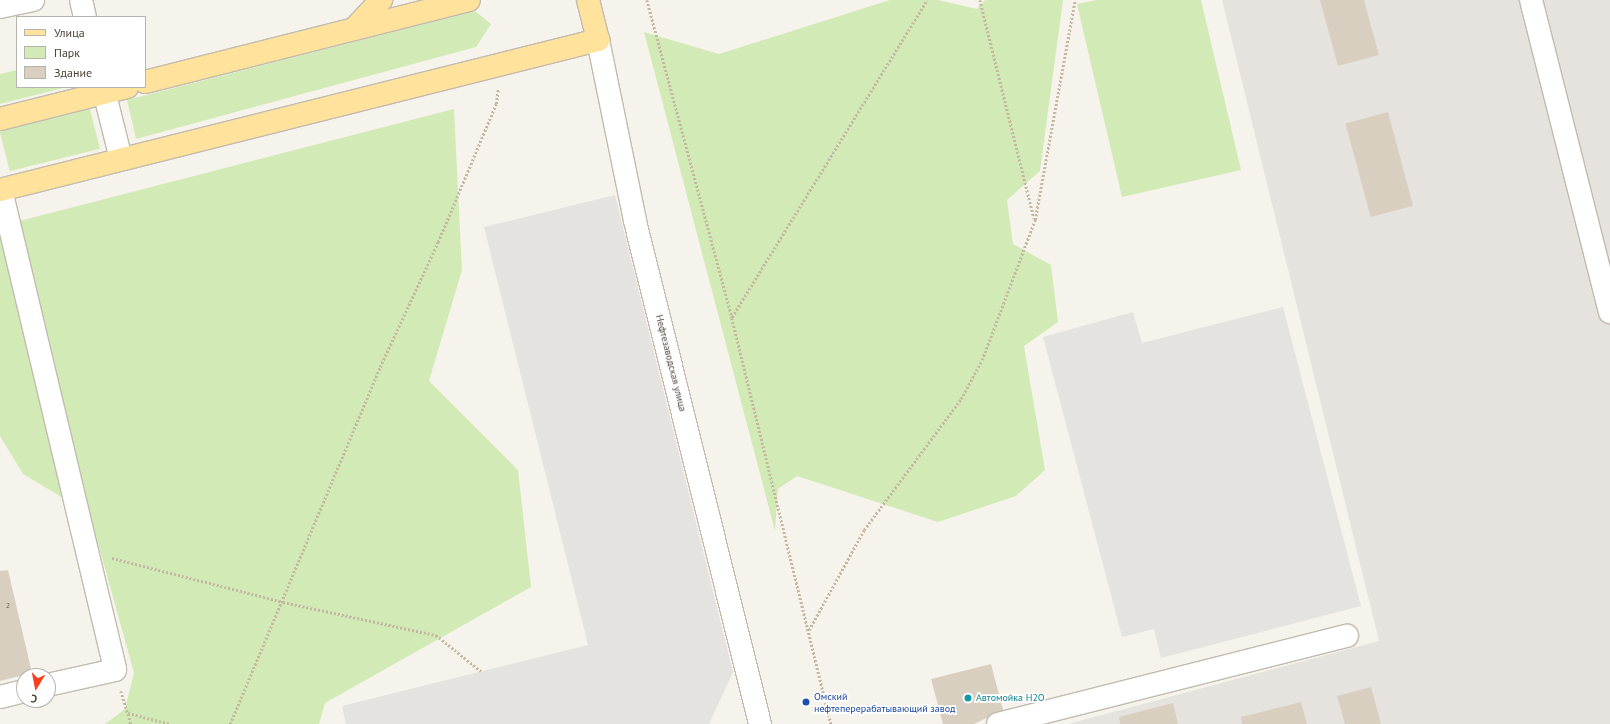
<!DOCTYPE html>
<meta charset="utf-8">
<style>
body{margin:0}
#map{position:relative;width:1610px;height:724px;overflow:hidden;background:#f6f3ec;font-family:"PT Sans",sans-serif}
div>[style]{position:absolute}
.industrial>*{inset:0;background:#e6e2dd}
.green>*{inset:0;background:#d2eab5;transform-origin:0 0}
.parking>*{inset:0;background:#e5e3e0}
.building>*{inset:0;background:#d8cfc1;transform-origin:0 0}
.path>*{height:2.5px;margin-top:-1.25px;transform-origin:0;background:repeating-linear-gradient(90deg,#c4b79f 0 2px,transparent 0 4px)}
.roads{filter:drop-shadow(1px 0 #c2bbae) drop-shadow(-1px 0 #c2bbae) drop-shadow(0 1px #c2bbae) drop-shadow(0 -1px #c2bbae)}
.minor>*{height:22px;margin:-11px;padding:0 11px;transform-origin:11px;border-radius:11px;background:#fff}
.major>*{height:22px;margin:-11px;padding:0 11px;transform-origin:11px;border-radius:11px;background:#ffe39c}
.dots>*{width:11px;height:11px;translate:-50% -50%;box-sizing:border-box;border:2px solid #fff;border-radius:50%}
span{translate:-50% -50%;white-space:nowrap;text-align:center;line-height:1.15;-webkit-text-stroke:3.5px #fff;paint-order:stroke}
.number-label{font-size:8px;color:#6e675b}
.number-label span{-webkit-text-stroke-width:0}
.street-label{font-size:10px;color:#4b4439}
.transit-label{font-size:10px;color:#164399}
.left{translate:0 -50%;text-align:left}
.culture-label{font-size:10px;color:#0d838f}
.legend{position:absolute;left:16px;top:16px;width:130px;height:72px;box-sizing:border-box;background:#fff;border:1px solid #b7b4b0;margin:0;padding:5px 7px;list-style:none;font-size:12px;color:#4b4439}
.legend li{display:flex;align-items:center;gap:8px;height:20px}
.legend b{width:20px;border:1px solid #b7b4b0}
.north{position:absolute;left:16px;top:668px;width:40px;height:40px;box-sizing:border-box;background:#fff;border:1px solid #b7b4b0;border-radius:50%;rotate:190deg;font-size:11px;font-weight:700;line-height:16px;text-align:center;color:#4b4439}
.north::after{content:'';display:block;margin:auto;width:14px;height:18px;background:#fc3f1d;clip-path:polygon(50% 0,100% 100%,50% 72%,0 100%)}
</style>
<div id="map">
<div class="industrial">
<i style="clip-path:polygon(1222px 0,1610px 0,1610px 724px,1068px 724px,1379px 641px)"></i>
</div>
<div class="green">
<i style="clip-path:polygon(890px 0,938px 0,977px 9px,985px 0,1063px 0,1040px 171px,1007px 200px,1013px 244px,1051px 265px,1058px 322px,1024px 346px,1045px 470px,1016px 496px,938px 522px,797px 476px,778px 489px,775px 531px,644px 32px,719px 54px)"></i>
<i style="clip-path:polygon(1097px 0,1201px 0,1241px 170px,1122px 197px,1077px 4px)"></i>
<i style="clip-path:polygon(475px 11px,491px 24px,476px 47px,136px 139px,127px 100px)"></i>
<i style="clip-path:polygon(17px 70px,17px 87px,67px 87px,0 104px,0 74px)"></i>
<i style="left:90px;top:109px;width:41px;height:93px;rotate:76deg"></i>
<i style="clip-path:polygon(454px 109px,462px 270px,429px 381px,518px 470px,531px 587px,325px 703px,319px 724px,105px 724px,125px 709px,134px 673px,90px 514px,23px 474px,0 436px,0 226px)"></i>
</div>
<div class="parking">
<i style="clip-path:polygon(615px 195px,733px 672px,709px 724px,346px 724px,342px 706px,588px 645px,484px 227px)"></i>
<i style="clip-path:polygon(1283px 307px,1361px 606px,1161px 658px,1154px 629px,1122px 637px,1043px 337px,1133px 312px,1142px 343px)"></i>
</div>
<div class="building">
<i style="clip-path:polygon(1320px 0,1364px 0,1379px 55px,1338px 66px)"></i>
<i style="left:1388px;top:112px;width:97px;height:44px;rotate:75deg"></i>
<i style="clip-path:polygon(8px 570px,32px 673px,0 681px,0 571px)"></i>
<i style="clip-path:polygon(991px 664px,1003px 710px,974px 724px,943px 724px,931px 679px)"></i>
<i style="clip-path:polygon(1371px 687px,1381px 724px,1345px 724px,1337px 696px)"></i>
<i style="clip-path:polygon(1301px 702px,1307px 724px,1242px 724px,1241px 717px)"></i>
<i style="clip-path:polygon(1173px 703px,1178px 724px,1120px 724px,1119px 717px)"></i>
</div>
<div class="path">
<i style="left:647px;top:0;width:329px;rotate:75deg"></i>
<i style="left:732px;top:318px;width:418px;rotate:76.3deg"></i>
<i style="left:980px;top:0;width:225px;rotate:76.1deg"></i>
<i style="left:732px;top:317px;width:372px;rotate:-58.4deg"></i>
<i style="left:112px;top:558px;width:177px;rotate:14.4deg"></i>
<i style="left:283px;top:602px;width:157px;rotate:12.2deg"></i>
<i style="left:436px;top:635px;width:59px;rotate:38.8deg"></i>
<i style="left:809px;top:630px;width:114px;rotate:-61.2deg"></i>
<i style="left:864px;top:530px;width:163px;rotate:-53.5deg"></i>
<i style="left:961px;top:399px;width:44px;rotate:-61.7deg"></i>
<i style="left:982px;top:360px;width:150px;rotate:-69.3deg"></i>
<i style="left:1035px;top:220px;width:224px;rotate:-79.7deg"></i>
<i style="left:121px;top:691px;width:34px;rotate:73deg"></i>
<i style="left:128px;top:713px;width:43px;rotate:14.7deg"></i>
<i style="left:230px;top:724px;width:387px;rotate:-67.2deg"></i>
<i style="left:380px;top:367px;width:138px;rotate:-65.1deg"></i>
<i style="left:438px;top:242px;width:150px;rotate:-67.2deg"></i>
<i style="left:496px;top:104px;width:15px;rotate:-82deg"></i>
</div>
<div class="roads">
<div class="minor">
<i style="left:81px;top:0;width:17px;rotate:77deg"></i>
<i style="left:1531px;top:0;width:322px;rotate:75.8deg"></i>
<i style="left:0;top:7px;width:34px;rotate:-12deg"></i>
<i style="left:598px;top:40px;width:185px;rotate:78.4deg"></i>
<i style="left:635px;top:221px;width:518px;rotate:76.04deg"></i>
<i style="left:103px;top:87px;width:74px;rotate:76deg"></i>
<i style="left:1px;top:190px;width:493px;rotate:76.6deg"></i>
<i style="left:115px;top:670px;width:69px;rotate:167.4deg"></i>
<i style="left:0;top:697px;width:25px;rotate:-14deg"></i>
<i style="left:998px;top:724px;width:360px;rotate:-14.2deg"></i>
</div>
<div class="major">
<i style="left:354px;top:29px;width:40px;rotate:-47deg"></i>
<i style="left:145px;top:82px;width:334px;rotate:-14.2deg"></i>
<i style="left:0;top:119px;width:131px;rotate:-14.1deg"></i>
<i style="left:0;top:190px;width:617px;rotate:-14.08deg"></i>
<i style="left:598px;top:40px;width:41px;rotate:-104deg"></i>
</div>
</div>
<div class="dots">
<i style="left:968px;top:698px;background:#0f9aa8"></i>
<i style="left:806px;top:702px;background:#1a4fb4"></i>
</div>
<div class="number-label">
<span style="left:8px;top:606px">2</span>
</div>
<div class="street-label">
<span style="left:671px;top:363px;rotate:76deg">Нефтезаводская улица</span>
</div>
<div class="transit-label">
<span class="left" style="left:814px;top:702px">Омский<br>нефтеперерабатывающий завод</span>
</div>
<div class="culture-label">
<span class="left" style="left:976px;top:698px">Автомойка H2O</span>
</div>
<ul class="legend">
<li><b style="height:5px;background:#ffe39c"></b>Улица</li>
<li><b style="height:11px;background:#d2eab5"></b>Парк</li>
<li><b style="height:11px;background:#d8cfc1"></b>Здание</li>
</ul>
<div class="north">С</div>
</div>
